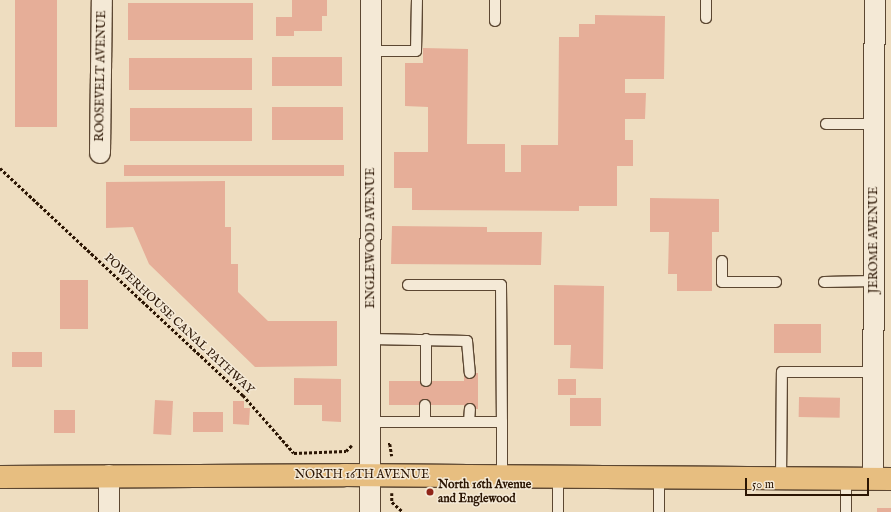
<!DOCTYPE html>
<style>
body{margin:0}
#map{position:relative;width:891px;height:512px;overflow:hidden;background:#eeddc0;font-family:"IM FELL English",serif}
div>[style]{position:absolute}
.building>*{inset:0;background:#e6ae98;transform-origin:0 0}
.path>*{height:2.5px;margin-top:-1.25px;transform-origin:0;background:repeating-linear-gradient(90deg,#2b1503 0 3px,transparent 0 5px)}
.roads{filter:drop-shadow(1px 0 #5c4732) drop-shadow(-1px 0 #5c4732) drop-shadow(0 1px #5c4732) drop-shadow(0 -1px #5c4732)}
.service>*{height:10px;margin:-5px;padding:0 5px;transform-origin:5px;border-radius:5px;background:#f4e9d6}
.minor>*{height:20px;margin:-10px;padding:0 10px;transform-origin:10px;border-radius:10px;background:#f4e9d6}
.primary>*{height:22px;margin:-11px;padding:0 11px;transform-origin:11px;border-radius:11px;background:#e7be80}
.dots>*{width:11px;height:11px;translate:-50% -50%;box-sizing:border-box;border:2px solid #f4e9d6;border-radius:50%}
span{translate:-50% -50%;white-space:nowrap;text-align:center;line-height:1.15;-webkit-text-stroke:3px #f4e9d6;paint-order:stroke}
.street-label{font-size:12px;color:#2b1503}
.poi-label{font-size:12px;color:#2b1503;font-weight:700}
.left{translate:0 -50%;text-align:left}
.scale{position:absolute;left:745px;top:478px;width:124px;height:18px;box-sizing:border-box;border:2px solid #2b1503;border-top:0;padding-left:5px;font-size:12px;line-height:14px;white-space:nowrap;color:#2b1503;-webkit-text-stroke:3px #f4e9d6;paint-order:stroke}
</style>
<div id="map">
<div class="building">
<i style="left:15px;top:0;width:42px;height:127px"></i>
<i style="clip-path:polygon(292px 0,327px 0,327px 16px,322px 16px,322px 31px,294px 31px,294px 36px,276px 36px,276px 17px,292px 17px)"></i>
<i style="left:128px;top:3px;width:125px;height:37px"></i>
<i style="clip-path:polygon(595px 15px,665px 16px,664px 79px,625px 79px,625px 93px,646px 93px,645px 119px,625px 119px,625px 140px,633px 140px,633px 166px,617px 166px,617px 206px,579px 206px,579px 211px,412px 210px,412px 188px,394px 188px,394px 152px,428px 152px,428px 107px,405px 106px,405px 63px,423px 63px,423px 48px,468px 49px,467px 144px,505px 144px,505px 172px,521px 172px,521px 145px,558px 145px,559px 37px,579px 37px,579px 24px,595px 24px)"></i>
<i style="left:342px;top:57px;width:29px;height:70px;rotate:90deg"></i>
<i style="left:129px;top:58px;width:123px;height:32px"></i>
<i style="left:343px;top:107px;width:33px;height:71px;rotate:90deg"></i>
<i style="left:252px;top:108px;width:33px;height:122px;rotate:90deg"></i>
<i style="left:124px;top:165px;width:220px;height:11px"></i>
<i style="clip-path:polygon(225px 181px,225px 227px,231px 227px,231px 264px,238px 264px,238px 292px,268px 321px,337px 321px,337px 366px,255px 367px,149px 264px,133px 227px,106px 228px,106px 182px)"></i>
<i style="clip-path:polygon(650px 198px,719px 199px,719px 232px,712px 232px,712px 291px,677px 291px,677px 274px,668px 274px,669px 232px,650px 232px)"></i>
<i style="clip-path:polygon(392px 226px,487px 227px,487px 232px,542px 232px,541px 265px,391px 264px)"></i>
<i style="left:60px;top:280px;width:28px;height:49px"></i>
<i style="clip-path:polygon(554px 285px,604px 286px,603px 369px,570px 368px,571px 345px,554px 345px)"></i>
<i style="left:774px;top:324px;width:47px;height:29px"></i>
<i style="left:12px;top:352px;width:30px;height:15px"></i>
<i style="clip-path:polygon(464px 373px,478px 373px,478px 409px,464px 409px,464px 405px,389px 405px,389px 381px,464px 381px)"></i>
<i style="clip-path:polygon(294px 378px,341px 379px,341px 422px,322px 421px,322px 405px,294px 405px)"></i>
<i style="left:558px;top:379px;width:18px;height:16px"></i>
<i style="left:799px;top:397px;width:41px;height:20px;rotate:1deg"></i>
<i style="left:570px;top:398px;width:31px;height:28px"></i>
<i style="left:155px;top:400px;width:18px;height:34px;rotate:3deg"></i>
<i style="clip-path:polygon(233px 401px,244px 401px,244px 408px,250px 408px,249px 425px,233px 424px)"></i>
<i style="left:54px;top:410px;width:21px;height:23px"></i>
<i style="left:193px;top:412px;width:30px;height:20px"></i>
<i style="left:877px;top:508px;width:14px;height:4px"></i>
</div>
<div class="path">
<i style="left:0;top:168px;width:333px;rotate:43.1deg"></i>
<i style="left:243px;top:395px;width:77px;rotate:48.7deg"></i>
<i style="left:294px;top:453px;width:52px;rotate:-2.2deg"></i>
<i style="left:346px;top:451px;width:8px;rotate:-45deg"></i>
<i style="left:388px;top:444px;width:2px"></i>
<i style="left:390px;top:444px;width:12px;rotate:81deg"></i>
<i style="left:392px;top:493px;width:9px;rotate:90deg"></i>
<i style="left:392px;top:502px;width:15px;rotate:42deg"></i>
</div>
<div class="roads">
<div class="service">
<i style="left:706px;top:18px;width:18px;rotate:-90deg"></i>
<i style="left:495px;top:21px;width:21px;rotate:-90deg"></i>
<i style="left:371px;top:51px;width:45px"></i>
<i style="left:416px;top:51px;width:51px;rotate:-88.9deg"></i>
<i style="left:826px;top:124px;width:48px"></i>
<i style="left:722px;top:261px;width:21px;rotate:90deg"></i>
<i style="left:722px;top:282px;width:54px"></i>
<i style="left:824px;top:282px;width:50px;rotate:-1.1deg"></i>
<i style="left:408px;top:285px;width:93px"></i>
<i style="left:501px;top:285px;width:137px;rotate:89.6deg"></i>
<i style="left:371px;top:339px;width:96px;rotate:1.2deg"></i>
<i style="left:467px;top:341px;width:32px;rotate:85deg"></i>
<i style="left:426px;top:339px;width:42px;rotate:90deg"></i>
<i style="left:425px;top:405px;width:17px;rotate:90deg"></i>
<i style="left:371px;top:422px;width:131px"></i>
<i style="left:502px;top:422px;width:55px;rotate:90deg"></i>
<i style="left:469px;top:422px;width:13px;rotate:-86deg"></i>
<i style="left:558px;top:478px;width:34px;rotate:90deg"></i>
<i style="left:659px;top:479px;width:33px;rotate:90deg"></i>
<i style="left:781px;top:479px;width:107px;rotate:-89.5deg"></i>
<i style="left:782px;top:372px;width:92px"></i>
<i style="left:846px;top:512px;width:33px;rotate:-90deg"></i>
</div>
<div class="minor">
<i style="left:100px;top:153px;width:153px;rotate:-89.3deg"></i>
<i style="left:109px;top:475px;width:37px;rotate:90deg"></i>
<i style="left:873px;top:479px;width:479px;rotate:-89.8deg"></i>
<i style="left:370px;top:512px;width:512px;rotate:-89.89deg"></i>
</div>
<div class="primary">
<i style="left:0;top:477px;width:344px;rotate:-0.3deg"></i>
<i style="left:344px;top:475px;width:547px;rotate:0.42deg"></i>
</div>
</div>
<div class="dots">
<i style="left:430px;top:492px;background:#8f2418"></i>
</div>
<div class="street-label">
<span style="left:101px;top:76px;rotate:-89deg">ROOSEVELT AVENUE</span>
<span style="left:371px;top:238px;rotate:-90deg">ENGLEWOOD AVENUE</span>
<span style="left:874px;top:240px;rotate:-90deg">JEROME AVENUE</span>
<span style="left:179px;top:324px;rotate:43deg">POWERHOUSE CANAL PATHWAY</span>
<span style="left:362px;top:475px">NORTH 16TH AVENUE</span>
</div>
<div class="poi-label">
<span class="left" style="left:438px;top:492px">North 16th Avenue<br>and Englewood</span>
</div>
<div class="scale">50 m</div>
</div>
